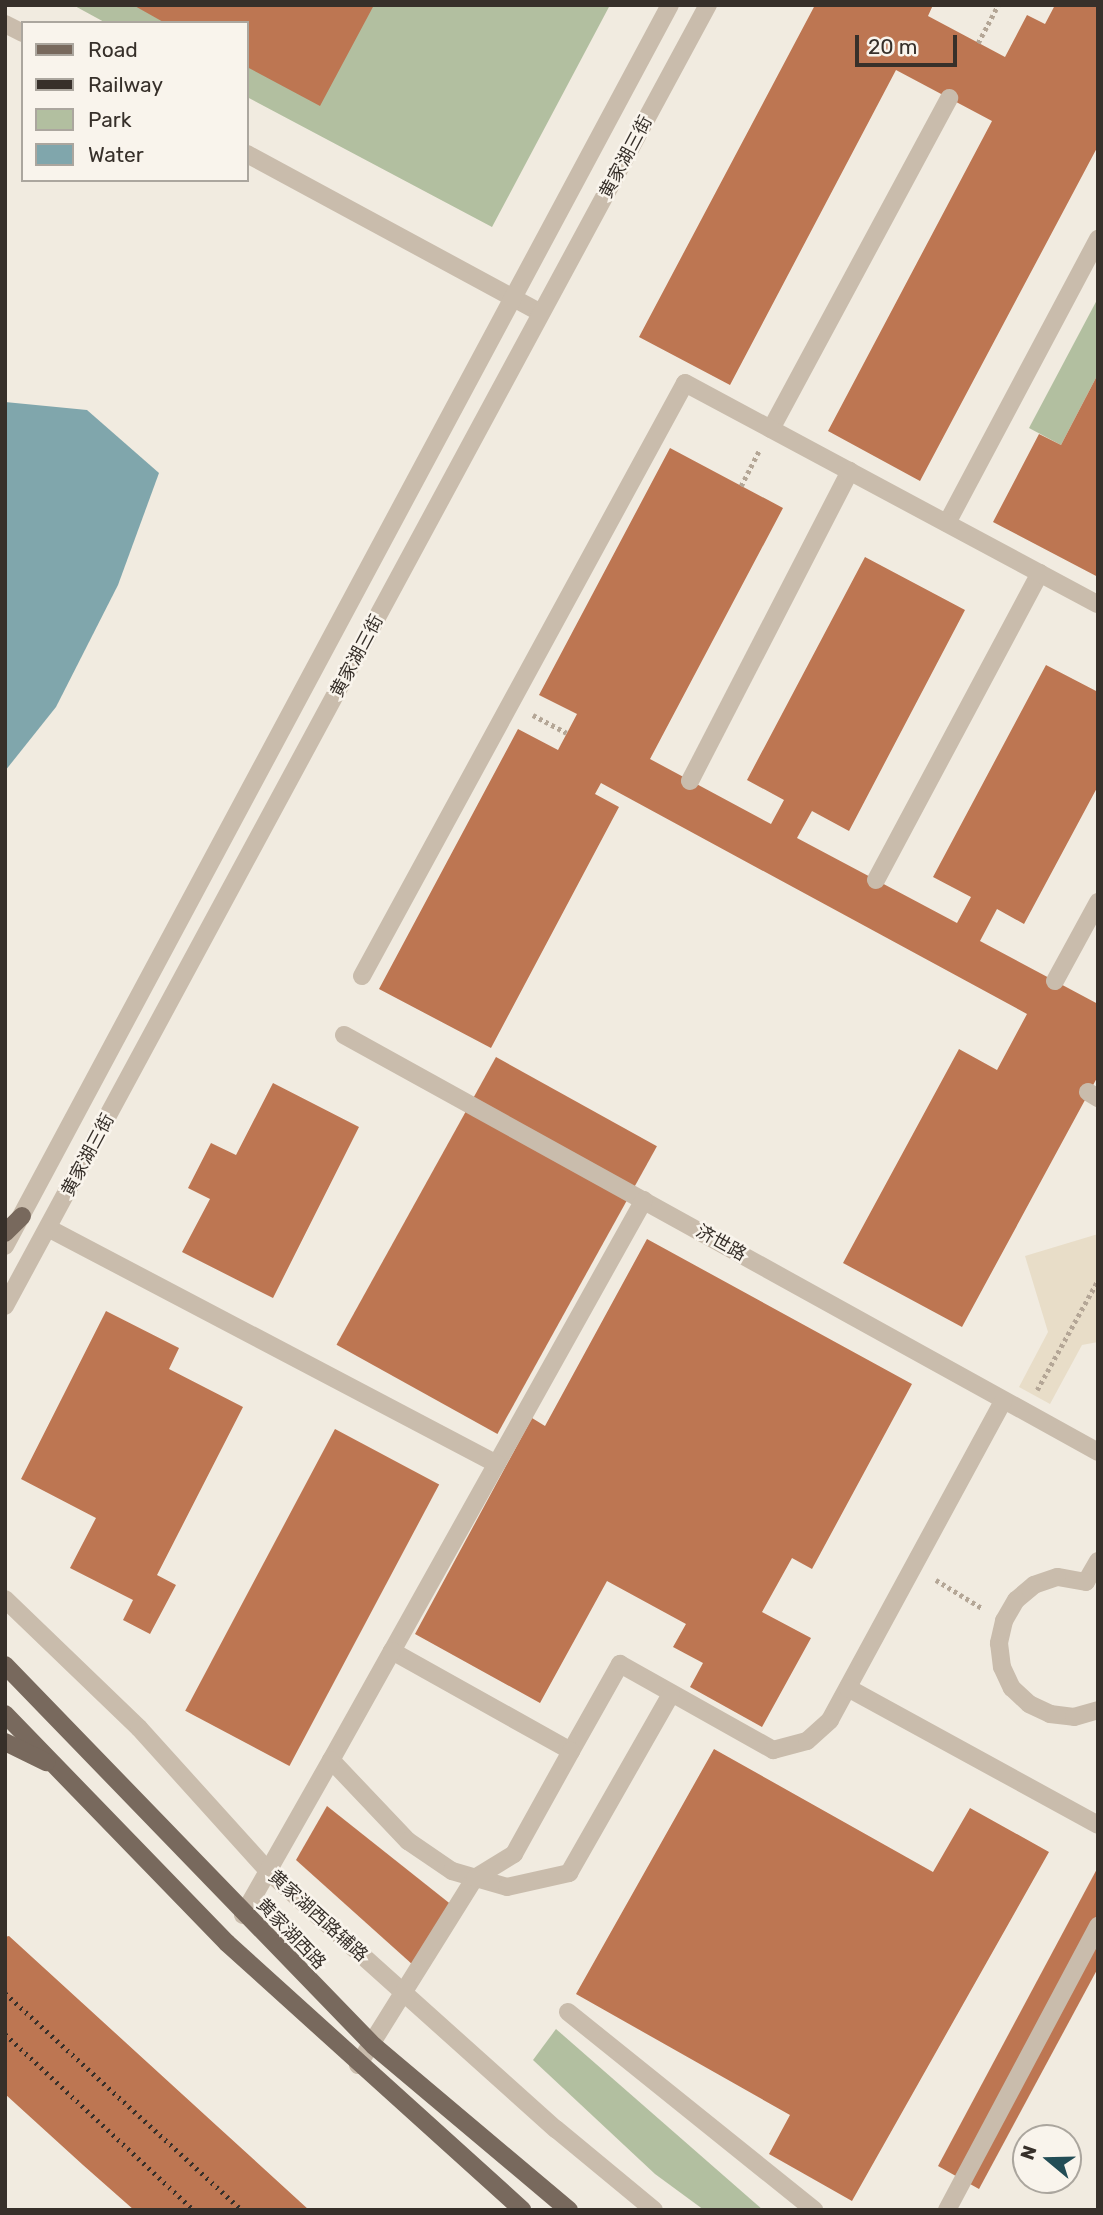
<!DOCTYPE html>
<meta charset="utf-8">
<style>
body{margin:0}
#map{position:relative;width:1103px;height:2215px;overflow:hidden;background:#f1ebe0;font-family:Rubik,"Noto Sans SC",sans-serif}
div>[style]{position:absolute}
.green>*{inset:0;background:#b2bfa0}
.plaza>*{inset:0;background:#e8ddc8}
.water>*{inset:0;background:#80a6ac}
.building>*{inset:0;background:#bd7652;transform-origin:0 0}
.path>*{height:4.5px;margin-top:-2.25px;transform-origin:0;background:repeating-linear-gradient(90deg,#b4a696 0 3.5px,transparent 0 7px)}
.minor>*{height:18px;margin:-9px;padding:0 9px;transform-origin:9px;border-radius:9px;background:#c9bcac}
.major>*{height:18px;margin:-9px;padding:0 9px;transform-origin:9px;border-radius:9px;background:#78695d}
.rail>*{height:5px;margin-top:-2.5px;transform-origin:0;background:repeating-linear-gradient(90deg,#37302a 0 2px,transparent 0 7px)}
span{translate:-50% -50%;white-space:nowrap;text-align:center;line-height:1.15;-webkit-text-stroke:5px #f9f4ec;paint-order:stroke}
.street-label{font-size:18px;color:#37302a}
.frame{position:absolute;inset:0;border:7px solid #37302a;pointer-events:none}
.legend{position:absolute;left:21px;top:21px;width:228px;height:161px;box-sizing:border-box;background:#f9f4ec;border:2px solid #aba69e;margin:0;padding:9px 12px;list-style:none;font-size:21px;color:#37302a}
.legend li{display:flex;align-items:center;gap:14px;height:35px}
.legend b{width:35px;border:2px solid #aba69e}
.north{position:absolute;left:1012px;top:2124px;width:70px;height:70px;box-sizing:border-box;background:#f9f4ec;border:2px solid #aba69e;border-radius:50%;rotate:289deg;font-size:19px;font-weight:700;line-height:28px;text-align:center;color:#37302a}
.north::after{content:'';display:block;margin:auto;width:24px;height:32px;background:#234d56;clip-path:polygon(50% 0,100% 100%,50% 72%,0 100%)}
.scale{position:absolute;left:855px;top:35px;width:102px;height:32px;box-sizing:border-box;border:4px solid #37302a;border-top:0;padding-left:9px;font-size:21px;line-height:24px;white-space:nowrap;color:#37302a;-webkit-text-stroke:5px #f9f4ec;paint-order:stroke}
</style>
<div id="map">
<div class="green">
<i style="clip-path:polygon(73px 5px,610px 5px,492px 227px,247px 97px,247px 23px,106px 23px)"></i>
<i style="clip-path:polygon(1098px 298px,1098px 374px,1061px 445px,1029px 428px)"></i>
<i style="clip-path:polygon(556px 2029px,763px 2210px,704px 2210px,655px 2174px,533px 2060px)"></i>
</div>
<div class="plaza">
<i style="clip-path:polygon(1098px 1234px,1098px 1342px,1082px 1345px,1050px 1404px,1019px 1387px,1048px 1332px,1025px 1256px)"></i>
</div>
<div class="water">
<i style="clip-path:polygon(5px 402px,87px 410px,159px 473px,118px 585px,56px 707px,5px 771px)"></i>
</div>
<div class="building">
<i style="clip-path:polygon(133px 5px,374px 5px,320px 106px,247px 67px,247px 23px,165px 23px)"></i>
<i style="clip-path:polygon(815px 5px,933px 5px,928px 16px,1005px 57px,1027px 15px,1045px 24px,1055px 5px,1098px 5px,1098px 146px,920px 481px,828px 431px,992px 121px,896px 70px,730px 385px,639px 337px)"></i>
<i style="clip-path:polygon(1098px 374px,1098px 577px,993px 522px,1039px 434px,1061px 445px)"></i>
<i style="clip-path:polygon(670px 448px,783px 508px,650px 759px,771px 824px,784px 800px,747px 780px,865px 557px,965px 610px,849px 831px,812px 811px,797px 838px,957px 923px,971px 897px,933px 877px,1046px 665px,1098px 692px,1098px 786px,1024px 924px,997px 909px,980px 941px,1098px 1004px,1098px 1076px,962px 1327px,843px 1263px,959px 1049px,997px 1070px,1027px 1014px,601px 783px,595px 794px,619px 807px,491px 1048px,379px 989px,518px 729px,558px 750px,567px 733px,577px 714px,539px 695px)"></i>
<i style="left:496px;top:1057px;width:184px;height:329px;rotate:29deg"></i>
<i style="clip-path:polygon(273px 1083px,359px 1127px,273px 1298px,182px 1252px,210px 1199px,188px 1188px,211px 1143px,236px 1155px)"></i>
<i style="clip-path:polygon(647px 1239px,912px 1384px,812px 1569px,792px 1558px,762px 1612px,811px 1638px,762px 1727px,690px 1687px,703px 1663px,673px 1647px,686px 1624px,607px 1581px,540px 1703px,415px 1634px,532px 1418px,545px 1426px)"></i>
<i style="clip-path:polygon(106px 1311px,179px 1348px,169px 1369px,243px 1407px,157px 1575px,176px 1585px,150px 1634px,123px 1620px,133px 1600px,70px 1568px,96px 1518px,21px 1479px)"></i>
<i style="left:335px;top:1429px;width:118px;height:319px;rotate:28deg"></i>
<i style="clip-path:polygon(714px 1749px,933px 1872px,970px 1808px,1049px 1852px,852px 2201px,769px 2154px,790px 2115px,576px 1994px)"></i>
<i style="clip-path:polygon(327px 1806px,453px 1906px,413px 1965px,296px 1860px)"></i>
<i style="clip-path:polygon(1098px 1867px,1098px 1968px,979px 2189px,938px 2166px)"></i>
<i style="clip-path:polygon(9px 1936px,217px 2126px,309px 2210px,134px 2210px,83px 2165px,5px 2094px,5px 1937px)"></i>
</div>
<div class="path">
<i style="left:978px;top:43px;width:43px;rotate:-62.2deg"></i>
<i style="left:741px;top:486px;width:39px;rotate:-63deg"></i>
<i style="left:533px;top:715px;width:38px;rotate:28deg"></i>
<i style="left:1037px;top:1390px;width:126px;rotate:-61deg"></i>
<i style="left:936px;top:1580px;width:54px;rotate:31.3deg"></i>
</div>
<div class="minor">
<i style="left:5px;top:24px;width:20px;rotate:27deg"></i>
<i style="left:247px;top:154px;width:334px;rotate:28.4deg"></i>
<i style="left:771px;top:429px;width:376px;rotate:-61.7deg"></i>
<i style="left:947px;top:523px;width:322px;rotate:-62deg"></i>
<i style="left:690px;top:781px;width:349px;rotate:-62.7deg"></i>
<i style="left:876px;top:880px;width:348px;rotate:-61.9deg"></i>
<i style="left:362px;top:976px;width:675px;rotate:-61.42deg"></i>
<i style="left:685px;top:383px;width:468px;rotate:28.2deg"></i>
<i style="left:1055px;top:981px;width:90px;rotate:-61.4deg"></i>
<i style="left:344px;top:1035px;width:862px;rotate:28.94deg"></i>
<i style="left:1088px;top:1092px;width:12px;rotate:31deg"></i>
<i style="left:644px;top:1200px;width:517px;rotate:119.19deg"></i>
<i style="left:392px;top:1651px;width:205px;rotate:29.2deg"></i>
<i style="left:571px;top:1751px;width:100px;rotate:-60.6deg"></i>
<i style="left:620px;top:1664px;width:176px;rotate:29.3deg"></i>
<i style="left:773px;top:1750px;width:35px;rotate:-15deg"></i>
<i style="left:807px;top:1741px;width:31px;rotate:-42deg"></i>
<i style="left:830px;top:1720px;width:363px;rotate:-61.5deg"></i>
<i style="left:48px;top:1228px;width:507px;rotate:27.73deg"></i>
<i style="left:5px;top:1246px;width:1408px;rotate:-61.82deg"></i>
<i style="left:5px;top:1306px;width:1479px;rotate:-61.62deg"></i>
<i style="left:1098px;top:1561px;width:24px;rotate:120deg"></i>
<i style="left:1086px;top:1582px;width:29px;rotate:-170deg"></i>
<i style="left:1057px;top:1577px;width:24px;rotate:161deg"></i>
<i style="left:1034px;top:1585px;width:23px;rotate:140deg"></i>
<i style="left:1016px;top:1600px;width:24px;rotate:120deg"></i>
<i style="left:1004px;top:1621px;width:23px;rotate:103deg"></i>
<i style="left:999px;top:1643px;width:24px;rotate:83deg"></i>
<i style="left:1002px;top:1667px;width:23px;rotate:65deg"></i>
<i style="left:1012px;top:1688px;width:23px;rotate:43deg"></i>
<i style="left:1029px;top:1704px;width:23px;rotate:25deg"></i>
<i style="left:1050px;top:1714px;width:24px;rotate:7deg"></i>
<i style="left:1074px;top:1717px;width:25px;rotate:-16deg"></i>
<i style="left:5px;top:1599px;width:186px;rotate:43.9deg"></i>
<i style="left:139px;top:1728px;width:193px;rotate:47.9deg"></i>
<i style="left:268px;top:1871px;width:387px;rotate:41.9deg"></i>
<i style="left:556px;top:2129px;width:127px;rotate:39.6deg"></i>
<i style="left:392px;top:1651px;width:125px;rotate:119.2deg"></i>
<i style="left:331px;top:1760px;width:112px;rotate:46.5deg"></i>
<i style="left:408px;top:1841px;width:53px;rotate:34.3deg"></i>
<i style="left:452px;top:1871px;width:57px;rotate:16.2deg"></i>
<i style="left:507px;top:1887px;width:64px;rotate:-12.7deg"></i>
<i style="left:569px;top:1873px;width:206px;rotate:-60.3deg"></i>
<i style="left:848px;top:1688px;width:285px;rotate:28.7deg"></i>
<i style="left:243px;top:1915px;width:178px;rotate:-60.4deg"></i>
<i style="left:568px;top:2012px;width:316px;rotate:38.8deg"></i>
<i style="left:358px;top:2065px;width:221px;rotate:-58deg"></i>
<i style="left:475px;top:1878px;width:46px;rotate:-31.6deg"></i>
<i style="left:514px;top:1854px;width:118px;rotate:-61deg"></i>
<i style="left:947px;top:2210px;width:322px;rotate:-62deg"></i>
</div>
<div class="major">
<i style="left:5px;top:1233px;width:24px;rotate:-45deg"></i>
<i style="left:5px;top:1665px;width:530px;rotate:45.92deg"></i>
<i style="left:374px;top:2046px;width:255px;rotate:40.1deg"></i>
<i style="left:5px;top:1714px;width:319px;rotate:45.9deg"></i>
<i style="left:227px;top:1943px;width:398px;rotate:42.1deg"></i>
<i style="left:5px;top:1742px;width:46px;rotate:26deg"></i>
</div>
<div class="rail">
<i style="left:5px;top:1993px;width:321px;rotate:42.5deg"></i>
<i style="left:5px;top:2034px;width:258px;rotate:43deg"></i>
</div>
<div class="street-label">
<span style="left:626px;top:157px;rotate:-62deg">黄家湖三街</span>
<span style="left:357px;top:656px;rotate:-62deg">黄家湖三街</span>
<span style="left:88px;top:1155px;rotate:-62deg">黄家湖三街</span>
<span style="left:721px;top:1243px;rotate:29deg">济世路</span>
<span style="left:318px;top:1916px;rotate:42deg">黄家湖西路辅路</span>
<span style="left:291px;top:1934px;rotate:46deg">黄家湖西路</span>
</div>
<div class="frame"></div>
<ul class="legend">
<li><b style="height:9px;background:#78695d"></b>Road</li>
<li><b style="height:9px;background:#37302a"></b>Railway</li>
<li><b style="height:19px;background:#b2bfa0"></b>Park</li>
<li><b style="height:19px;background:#80a6ac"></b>Water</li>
</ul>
<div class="north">N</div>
<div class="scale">20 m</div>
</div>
